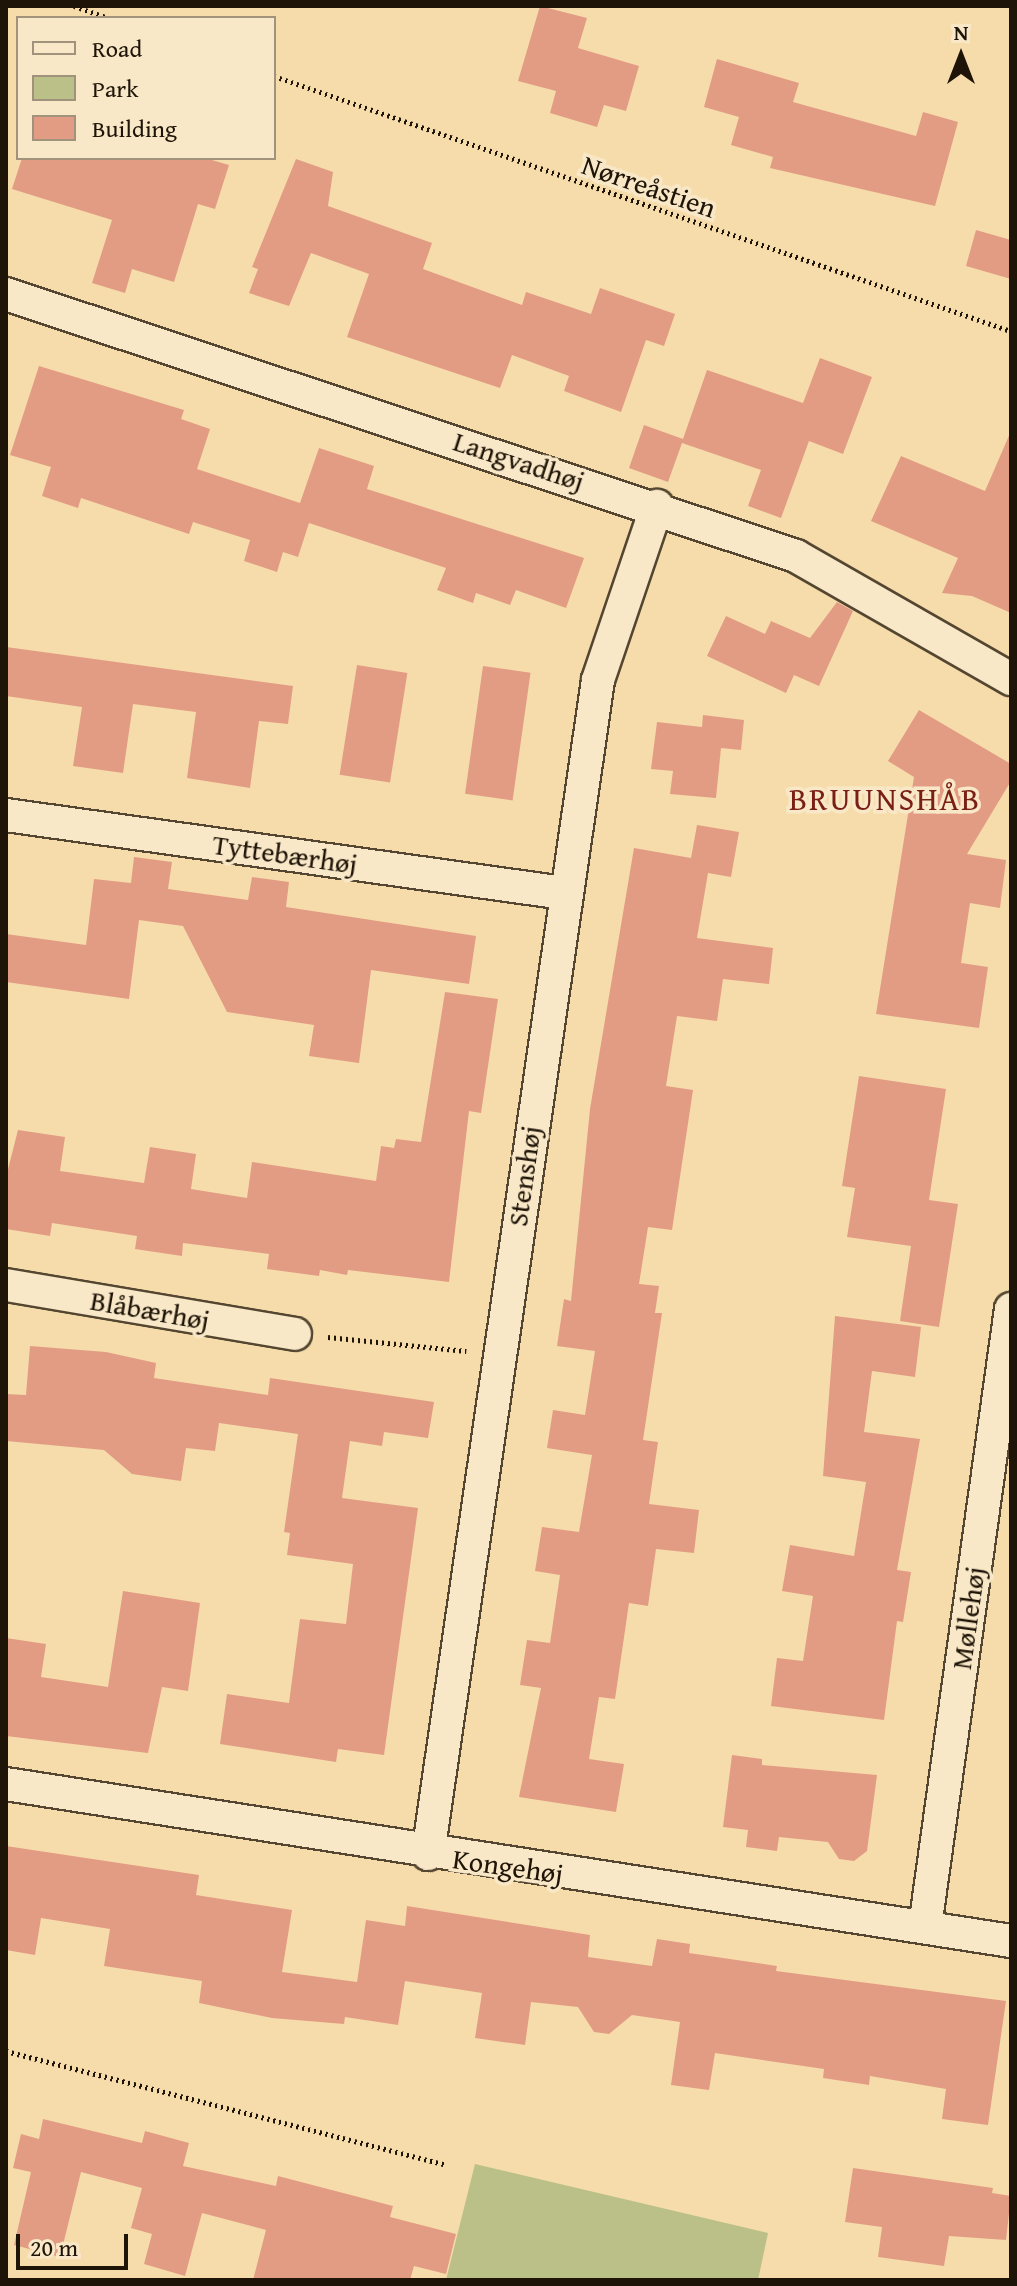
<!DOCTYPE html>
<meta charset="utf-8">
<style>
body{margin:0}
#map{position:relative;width:1017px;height:2286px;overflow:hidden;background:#f6dcab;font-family:"Gentium Book Plus",serif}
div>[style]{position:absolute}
.green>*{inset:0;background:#bbc089}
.building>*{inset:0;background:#e39c84;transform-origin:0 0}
.path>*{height:5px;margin-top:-2.5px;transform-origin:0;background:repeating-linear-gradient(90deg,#1e1407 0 2px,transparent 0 6px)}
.roads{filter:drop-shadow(2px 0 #544630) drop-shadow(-2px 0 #544630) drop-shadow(0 2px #544630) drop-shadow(0 -2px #544630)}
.minor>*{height:32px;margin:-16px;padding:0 16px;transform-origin:16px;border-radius:16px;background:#f9e8c8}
span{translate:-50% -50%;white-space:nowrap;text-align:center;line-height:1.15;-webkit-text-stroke:7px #f9e8c8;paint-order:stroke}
.street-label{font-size:28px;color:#1e1407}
.quarter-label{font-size:32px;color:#7a1f14;letter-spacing:2px}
.frame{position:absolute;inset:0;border:8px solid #1e1407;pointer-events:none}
.legend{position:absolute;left:16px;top:16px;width:260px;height:144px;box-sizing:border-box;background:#f9e8c8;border:2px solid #a1937b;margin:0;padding:10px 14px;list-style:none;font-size:24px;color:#1e1407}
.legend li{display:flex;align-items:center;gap:16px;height:40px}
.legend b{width:40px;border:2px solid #a1937b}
.north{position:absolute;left:921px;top:16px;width:80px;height:80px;-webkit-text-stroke:6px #f9e8c8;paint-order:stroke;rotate:0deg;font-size:22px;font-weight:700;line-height:32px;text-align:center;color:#1e1407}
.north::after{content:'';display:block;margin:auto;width:28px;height:36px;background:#1e1407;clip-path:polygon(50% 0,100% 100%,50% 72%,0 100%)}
.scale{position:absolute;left:16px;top:2234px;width:112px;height:36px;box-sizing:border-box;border:4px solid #1e1407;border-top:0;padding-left:10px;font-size:24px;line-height:28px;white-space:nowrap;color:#1e1407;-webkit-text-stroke:6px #f9e8c8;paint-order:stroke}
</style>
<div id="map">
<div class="green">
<i style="clip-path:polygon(475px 2164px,768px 2233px,758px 2280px,446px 2280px)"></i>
</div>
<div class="building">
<i style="clip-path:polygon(540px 6px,587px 18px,578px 48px,639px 66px,626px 111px,604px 105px,597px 127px,550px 113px,556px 91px,518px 81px)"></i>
<i style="clip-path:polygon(717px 59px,799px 83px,793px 102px,916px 136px,923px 112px,958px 122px,935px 206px,770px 168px,773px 157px,731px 145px,739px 117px,704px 107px)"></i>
<i style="clip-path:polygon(22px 158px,205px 158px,229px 165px,215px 209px,198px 204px,174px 282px,132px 269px,125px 293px,92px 283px,112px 220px,12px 189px)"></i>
<i style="clip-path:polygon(296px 159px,333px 172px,328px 206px,432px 243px,423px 269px,522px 305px,526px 292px,591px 314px,600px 288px,675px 314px,664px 346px,646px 340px,621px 412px,564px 391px,569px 376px,512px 355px,500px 388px,347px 337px,369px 274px,311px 253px,289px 306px,249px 293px,258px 269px,252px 267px)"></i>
<i style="clip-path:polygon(976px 230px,1011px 240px,1011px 279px,966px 266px)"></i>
<i style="clip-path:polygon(820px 358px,872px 377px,843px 454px,809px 441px,781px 518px,748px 506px,761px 470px,682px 443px,668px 482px,629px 468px,644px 425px,683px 439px,707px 370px,803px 403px)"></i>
<i style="clip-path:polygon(39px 366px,184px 410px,181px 419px,210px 429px,197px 469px,300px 503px,319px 448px,374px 466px,367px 489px,584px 558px,566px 608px,516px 590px,510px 605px,476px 593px,473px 603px,437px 590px,446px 568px,309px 523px,298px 557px,283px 552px,277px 572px,244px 561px,250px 540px,193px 522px,189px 534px,81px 498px,78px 508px,42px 496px,51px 467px,10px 455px)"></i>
<i style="clip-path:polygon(1011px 431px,1011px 613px,972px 596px,942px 593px,958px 558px,871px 521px,901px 456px,985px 491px)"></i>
<i style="clip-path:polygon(837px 602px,853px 611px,819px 686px,794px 675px,786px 693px,707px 656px,726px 616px,765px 634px,771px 621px,810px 638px)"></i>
<i style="clip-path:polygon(6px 647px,293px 686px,288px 724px,259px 721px,250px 788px,187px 778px,196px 712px,133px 704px,123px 773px,73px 766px,82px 707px,6px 696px)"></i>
<i style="left:357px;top:665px;width:51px;height:111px;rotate:9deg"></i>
<i style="left:483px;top:666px;width:48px;height:129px;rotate:8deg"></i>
<i style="clip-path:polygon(919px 710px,1011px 764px,1011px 781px,967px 854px,1006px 860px,1000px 908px,970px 903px,961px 963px,988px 967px,979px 1028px,876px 1014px,914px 777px,888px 761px)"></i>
<i style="clip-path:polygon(703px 715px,744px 720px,741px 750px,721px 748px,716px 798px,670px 794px,673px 771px,651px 769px,657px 722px,702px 727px)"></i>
<i style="clip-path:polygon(697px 825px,739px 832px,731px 877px,708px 873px,697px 938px,773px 948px,769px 984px,723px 979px,717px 1021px,677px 1016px,666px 1086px,693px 1090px,672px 1230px,648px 1227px,639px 1284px,659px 1286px,655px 1313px,662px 1313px,643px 1440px,658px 1442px,649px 1504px,699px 1510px,694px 1553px,656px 1549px,648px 1606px,629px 1603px,615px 1699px,599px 1697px,589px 1759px,624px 1764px,616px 1812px,519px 1797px,541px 1688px,520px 1685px,527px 1640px,550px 1643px,560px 1575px,535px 1571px,542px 1527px,579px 1532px,592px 1455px,547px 1448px,553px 1410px,585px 1415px,595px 1351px,557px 1346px,564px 1299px,571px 1301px,590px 1109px,634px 848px,691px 858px)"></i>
<i style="clip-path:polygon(134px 857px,172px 862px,168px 889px,248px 900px,252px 877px,289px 882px,286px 907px,476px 936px,469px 984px,371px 970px,359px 1063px,309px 1056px,314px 1025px,227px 1012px,183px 926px,139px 920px,129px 999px,6px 982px,6px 934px,86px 945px,94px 879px,131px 883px)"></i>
<i style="clip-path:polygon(445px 992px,498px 999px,481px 1113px,469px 1111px,449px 1282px,348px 1270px,347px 1275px,320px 1270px,319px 1276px,267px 1269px,269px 1254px,183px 1243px,182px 1256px,135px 1249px,137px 1236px,52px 1223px,50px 1236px,6px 1229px,6px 1177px,18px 1130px,65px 1137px,60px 1171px,144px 1183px,150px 1147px,196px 1154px,191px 1189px,247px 1198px,252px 1162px,376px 1181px,381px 1146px,394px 1148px,396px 1139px,421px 1142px)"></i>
<i style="clip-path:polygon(859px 1076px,946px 1089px,929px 1200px,958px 1204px,939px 1327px,900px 1321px,911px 1246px,847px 1237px,855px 1188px,842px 1186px)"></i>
<i style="clip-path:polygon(835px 1316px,921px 1327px,915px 1377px,872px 1371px,864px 1432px,920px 1439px,897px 1570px,911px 1572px,903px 1622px,897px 1621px,884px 1720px,771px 1706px,777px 1658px,803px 1661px,813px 1596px,782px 1591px,790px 1545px,854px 1556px,866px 1482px,823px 1476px)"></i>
<i style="clip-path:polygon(30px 1346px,106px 1352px,156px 1363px,154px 1378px,268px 1395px,270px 1378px,434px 1402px,428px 1438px,384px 1432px,382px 1446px,350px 1441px,342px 1498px,418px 1508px,384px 1755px,338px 1749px,336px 1762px,220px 1744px,227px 1694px,289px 1703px,300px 1619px,346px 1624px,353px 1564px,287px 1555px,290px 1533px,284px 1532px,298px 1434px,219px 1423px,215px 1451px,186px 1448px,181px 1481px,132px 1474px,104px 1450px,6px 1441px,6px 1394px,26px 1395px)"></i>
<i style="clip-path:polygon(123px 1591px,200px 1603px,188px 1691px,162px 1687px,148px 1753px,6px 1736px,6px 1638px,46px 1644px,41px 1677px,108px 1687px)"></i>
<i style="clip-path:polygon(732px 1755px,762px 1759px,762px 1765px,877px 1775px,867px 1851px,854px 1861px,839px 1859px,828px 1842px,779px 1837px,777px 1851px,746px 1847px,748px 1830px,723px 1827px)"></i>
<i style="clip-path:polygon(6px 1846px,199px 1875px,196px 1895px,292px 1910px,282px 1972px,357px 1982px,366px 1920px,405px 1926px,407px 1906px,590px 1935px,588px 1957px,652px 1966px,657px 1939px,690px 1944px,689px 1953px,777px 1966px,776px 1971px,1006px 2001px,988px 2125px,942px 2119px,946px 2089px,870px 2076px,869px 2085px,823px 2078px,824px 2069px,715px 2053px,709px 2090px,671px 2085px,680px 2022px,632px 2015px,609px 2034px,594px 2032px,578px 2007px,531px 2002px,525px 2045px,475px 2038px,482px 1993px,405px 1981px,398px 2025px,345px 2017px,344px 2024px,272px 2018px,199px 2003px,202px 1981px,104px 1966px,110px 1929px,41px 1918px,35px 1955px,6px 1950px)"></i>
<i style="clip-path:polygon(43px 2119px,142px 2143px,145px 2131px,189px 2143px,183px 2166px,276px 2186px,278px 2176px,393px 2206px,390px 2217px,456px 2234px,446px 2274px,414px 2266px,410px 2280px,253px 2280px,266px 2230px,202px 2213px,185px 2276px,144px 2264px,152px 2234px,131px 2228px,142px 2188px,81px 2172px,60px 2257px,14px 2245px,31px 2172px,13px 2168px,21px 2134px,39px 2139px)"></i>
<i style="clip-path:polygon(853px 2168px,993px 2188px,992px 2193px,1011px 2196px,1006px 2240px,949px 2236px,944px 2266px,878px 2257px,882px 2227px,845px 2222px)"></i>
</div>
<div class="path">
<i style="left:74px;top:6px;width:37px;rotate:19deg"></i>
<i style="left:274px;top:76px;width:780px;rotate:19.09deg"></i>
<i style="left:328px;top:1337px;width:139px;rotate:5.8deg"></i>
<i style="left:6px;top:2051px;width:455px;rotate:14.5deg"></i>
</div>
<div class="roads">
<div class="minor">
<i style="left:6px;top:294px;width:832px;rotate:18.35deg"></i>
<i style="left:796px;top:556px;width:248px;rotate:29.8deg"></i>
<i style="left:6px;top:815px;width:563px;rotate:7.96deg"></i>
<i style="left:6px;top:1285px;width:293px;rotate:9.6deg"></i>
<i style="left:6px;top:1784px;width:1017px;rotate:8.88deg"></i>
<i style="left:428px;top:1854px;width:1186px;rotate:-81.76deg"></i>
<i style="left:598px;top:680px;width:184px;rotate:-71.3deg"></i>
<i style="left:925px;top:1927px;width:624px;rotate:-82.08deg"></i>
</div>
</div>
<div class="street-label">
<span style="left:649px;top:186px;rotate:19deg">Nørreåstien</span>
<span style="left:519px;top:461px;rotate:18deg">Langvadhøj</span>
<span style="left:285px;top:854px;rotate:8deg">Tyttebærhøj</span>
<span style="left:524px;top:1176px;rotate:-82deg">Stenshøj</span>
<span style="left:150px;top:1310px;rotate:10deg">Blåbærhøj</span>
<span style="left:968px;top:1618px;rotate:-82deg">Møllehøj</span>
<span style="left:508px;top:1866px;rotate:8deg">Kongehøj</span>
</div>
<div class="quarter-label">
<span style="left:885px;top:799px">BRUUNSHÅB</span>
</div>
<div class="frame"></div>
<ul class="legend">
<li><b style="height:10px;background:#f9e8c8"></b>Road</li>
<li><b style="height:22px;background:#bbc089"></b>Park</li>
<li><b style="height:22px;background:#e39c84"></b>Building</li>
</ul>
<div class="north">N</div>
<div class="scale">20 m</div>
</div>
